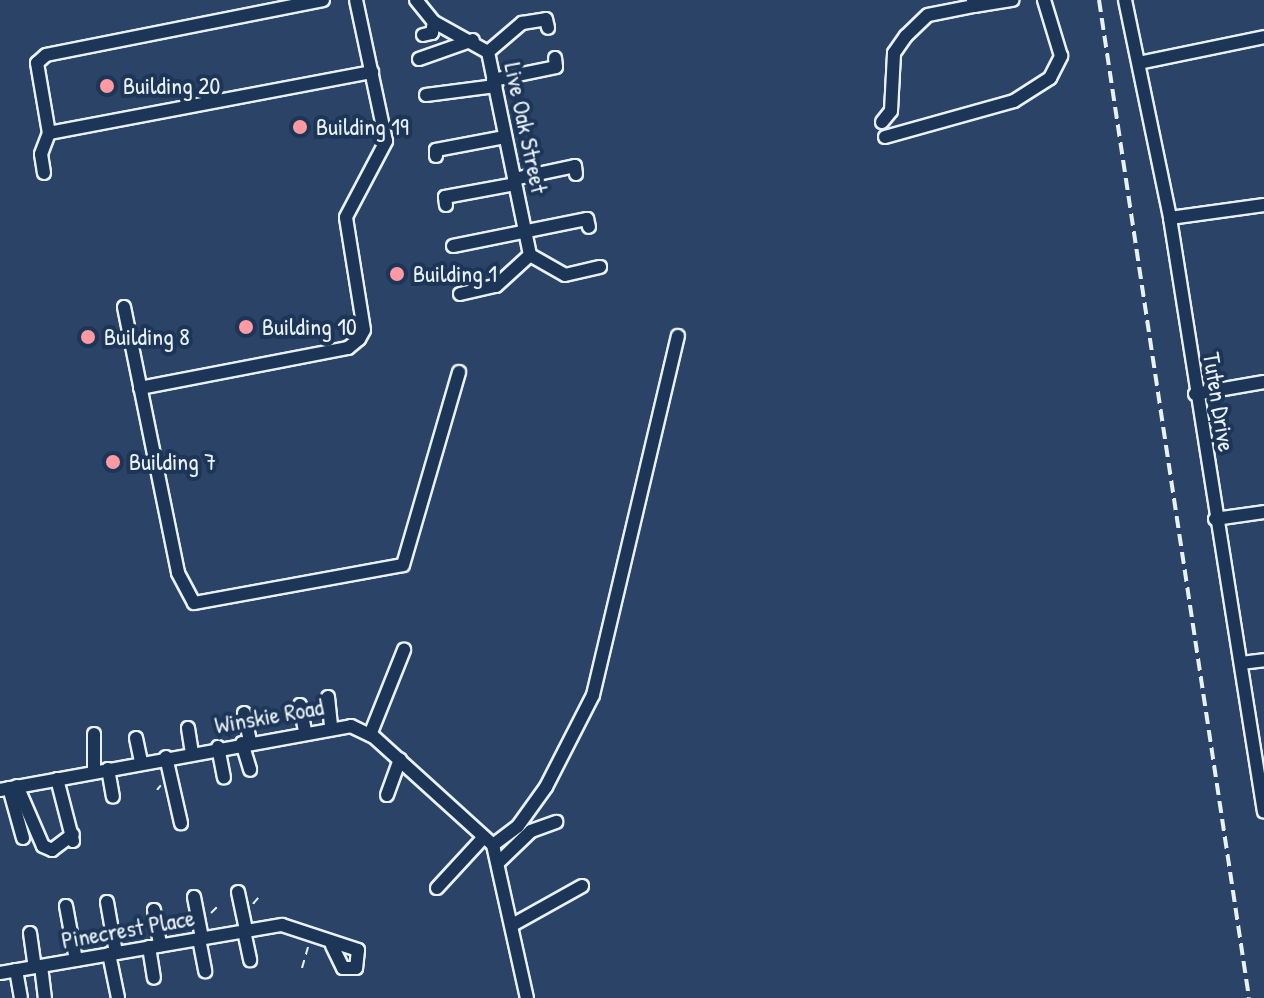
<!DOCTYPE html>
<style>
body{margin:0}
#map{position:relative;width:1264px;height:998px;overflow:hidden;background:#2b4366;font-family:"Patrick Hand",sans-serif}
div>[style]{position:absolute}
.path>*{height:2px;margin-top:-1px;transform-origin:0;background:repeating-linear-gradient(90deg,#e8f1f8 0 8px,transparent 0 14px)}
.roads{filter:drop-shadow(2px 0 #e8f1f8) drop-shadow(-2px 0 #e8f1f8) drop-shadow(0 2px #e8f1f8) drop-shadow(0 -2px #e8f1f8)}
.minor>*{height:12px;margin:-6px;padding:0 6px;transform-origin:6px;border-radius:6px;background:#1d3557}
.rail>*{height:4px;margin-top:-2px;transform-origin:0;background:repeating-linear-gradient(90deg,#e8f1f8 0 12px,transparent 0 18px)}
.dots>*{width:22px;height:22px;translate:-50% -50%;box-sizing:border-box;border:4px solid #1d3557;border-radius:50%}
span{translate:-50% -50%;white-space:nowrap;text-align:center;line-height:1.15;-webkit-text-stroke:8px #1d3557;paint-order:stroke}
.poi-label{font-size:24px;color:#e8f1f8}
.left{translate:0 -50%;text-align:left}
.street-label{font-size:24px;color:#e8f1f8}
</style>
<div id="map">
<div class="path">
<i style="left:157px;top:790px;width:6px;rotate:-51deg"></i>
<i style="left:253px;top:904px;width:8px;rotate:-50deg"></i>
<i style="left:211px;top:913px;width:11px;rotate:-45deg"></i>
<i style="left:302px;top:968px;width:22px;rotate:-74deg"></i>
</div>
<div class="roads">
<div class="minor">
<i style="left:323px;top:0;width:282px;rotate:168.8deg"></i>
<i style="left:46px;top:55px;width:12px;rotate:138deg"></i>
<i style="left:37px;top:63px;width:71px;rotate:80.3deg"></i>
<i style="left:49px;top:133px;width:329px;rotate:-10.7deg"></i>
<i style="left:416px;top:0;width:28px;rotate:51deg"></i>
<i style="left:434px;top:22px;width:62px;rotate:29.1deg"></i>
<i style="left:488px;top:52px;width:207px;rotate:78.3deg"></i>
<i style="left:973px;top:0;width:6px;rotate:81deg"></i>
<i style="left:974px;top:6px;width:39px;rotate:-9deg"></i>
<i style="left:1125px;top:0;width:223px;rotate:78.3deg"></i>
<i style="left:1170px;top:218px;width:601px;rotate:81.01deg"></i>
<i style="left:423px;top:35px;width:9px;rotate:-13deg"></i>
<i style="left:432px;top:33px;width:11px;rotate:-80deg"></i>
<i style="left:488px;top:52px;width:45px;rotate:-40.5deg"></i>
<i style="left:522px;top:23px;width:24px;rotate:-9deg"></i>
<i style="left:546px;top:19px;width:9px;rotate:77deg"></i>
<i style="left:419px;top:59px;width:57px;rotate:-19.4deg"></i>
<i style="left:1139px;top:63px;width:128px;rotate:-11.7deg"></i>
<i style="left:493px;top:80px;width:64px;rotate:-11.7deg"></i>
<i style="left:556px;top:67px;width:9px;rotate:-96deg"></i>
<i style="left:426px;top:95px;width:70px;rotate:-7.4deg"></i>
<i style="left:882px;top:122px;width:14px;rotate:-51deg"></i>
<i style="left:891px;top:111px;width:58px;rotate:-87deg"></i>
<i style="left:894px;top:53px;width:21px;rotate:-55deg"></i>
<i style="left:906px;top:36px;width:30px;rotate:-44deg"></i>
<i style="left:928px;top:15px;width:47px;rotate:-11.1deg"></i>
<i style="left:885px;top:137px;width:134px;rotate:-15.6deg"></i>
<i style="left:1014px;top:101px;width:43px;rotate:-32.6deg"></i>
<i style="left:1050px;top:78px;width:25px;rotate:-63deg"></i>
<i style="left:1061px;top:56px;width:59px;rotate:-106.9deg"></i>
<i style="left:436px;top:156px;width:6px;rotate:-90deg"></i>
<i style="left:436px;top:150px;width:70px;rotate:-10.7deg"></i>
<i style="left:44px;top:173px;width:19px;rotate:-99deg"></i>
<i style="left:41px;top:154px;width:22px;rotate:-69deg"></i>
<i style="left:514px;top:179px;width:62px;rotate:-12deg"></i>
<i style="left:575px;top:166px;width:8px;rotate:83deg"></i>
<i style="left:446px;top:205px;width:8px;rotate:-97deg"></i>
<i style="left:445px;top:197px;width:71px;rotate:-10.5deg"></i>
<i style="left:1170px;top:218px;width:95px;rotate:-7.9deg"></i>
<i style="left:453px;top:246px;width:137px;rotate:-11.4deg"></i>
<i style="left:587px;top:219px;width:8px;rotate:76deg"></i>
<i style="left:530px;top:255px;width:40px;rotate:29.7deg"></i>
<i style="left:565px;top:275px;width:36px;rotate:-13deg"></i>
<i style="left:460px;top:294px;width:37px;rotate:-13deg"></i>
<i style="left:496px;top:286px;width:46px;rotate:-42.4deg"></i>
<i style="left:124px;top:307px;width:271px;rotate:78.5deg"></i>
<i style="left:178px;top:573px;width:34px;rotate:62deg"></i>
<i style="left:194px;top:603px;width:212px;rotate:-10.3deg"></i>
<i style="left:403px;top:565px;width:201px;rotate:-73.8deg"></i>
<i style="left:140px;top:388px;width:212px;rotate:-10.9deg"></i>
<i style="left:348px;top:348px;width:14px;rotate:-39deg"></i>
<i style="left:359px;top:339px;width:10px;rotate:-61deg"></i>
<i style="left:364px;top:330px;width:114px;rotate:-99.1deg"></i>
<i style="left:346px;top:217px;width:86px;rotate:-62.2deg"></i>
<i style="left:386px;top:141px;width:144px;rotate:-102deg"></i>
<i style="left:1195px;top:394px;width:70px;rotate:-9.9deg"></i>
<i style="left:1215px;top:519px;width:49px;rotate:-8.1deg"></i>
<i style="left:1241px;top:663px;width:23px;rotate:-7deg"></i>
<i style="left:328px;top:697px;width:29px;rotate:84deg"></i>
<i style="left:300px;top:705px;width:26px;rotate:79deg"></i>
<i style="left:244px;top:713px;width:29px;rotate:78deg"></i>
<i style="left:188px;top:728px;width:25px;rotate:81deg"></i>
<i style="left:370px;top:735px;width:92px;rotate:-68.2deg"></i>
<i style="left:136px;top:738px;width:25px;rotate:78deg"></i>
<i style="left:242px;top:743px;width:28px;rotate:73deg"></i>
<i style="left:218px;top:747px;width:31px;rotate:79deg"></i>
<i style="left:166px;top:757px;width:68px;rotate:77.2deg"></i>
<i style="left:108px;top:769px;width:28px;rotate:80deg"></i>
<i style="left:94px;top:771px;width:37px;rotate:-90deg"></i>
<i style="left:57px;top:779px;width:64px;rotate:75.5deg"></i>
<i style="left:17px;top:786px;width:65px;rotate:66.6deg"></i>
<i style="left:43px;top:846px;width:10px;rotate:24deg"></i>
<i style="left:52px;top:850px;width:26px;rotate:-37deg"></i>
<i style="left:9px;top:788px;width:52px;rotate:74.4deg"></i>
<i style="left:0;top:790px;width:357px;rotate:-10.3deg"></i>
<i style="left:351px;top:726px;width:25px;rotate:26deg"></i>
<i style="left:374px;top:737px;width:161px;rotate:42.2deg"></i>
<i style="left:493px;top:845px;width:157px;rotate:77.5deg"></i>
<i style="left:387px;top:795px;width:38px;rotate:-70deg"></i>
<i style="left:493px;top:845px;width:31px;rotate:-37deg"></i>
<i style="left:518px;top:826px;width:48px;rotate:-54.3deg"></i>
<i style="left:546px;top:787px;width:103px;rotate:-62.9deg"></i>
<i style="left:593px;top:695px;width:369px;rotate:-76.7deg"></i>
<i style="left:500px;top:861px;width:43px;rotate:-44.1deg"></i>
<i style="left:531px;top:831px;width:27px;rotate:-20deg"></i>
<i style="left:437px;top:888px;width:69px;rotate:-47.3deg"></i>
<i style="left:238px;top:892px;width:40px;rotate:78deg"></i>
<i style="left:194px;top:897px;width:42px;rotate:79deg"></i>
<i style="left:107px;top:902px;width:52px;rotate:80deg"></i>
<i style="left:66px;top:906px;width:55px;rotate:79.5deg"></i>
<i style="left:154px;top:910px;width:36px;rotate:80deg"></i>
<i style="left:514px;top:924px;width:78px;rotate:-29.2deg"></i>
<i style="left:244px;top:931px;width:30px;rotate:78deg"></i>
<i style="left:30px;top:933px;width:34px;rotate:82deg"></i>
<i style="left:199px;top:939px;width:33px;rotate:79deg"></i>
<i style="left:149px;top:947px;width:31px;rotate:81deg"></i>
<i style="left:109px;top:954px;width:45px;rotate:78.4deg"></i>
<i style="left:41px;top:966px;width:32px;rotate:83deg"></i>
<i style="left:16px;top:970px;width:28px;rotate:80deg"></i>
<i style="left:0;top:973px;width:286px;rotate:-9.7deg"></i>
<i style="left:282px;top:925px;width:80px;rotate:18.2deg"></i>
<i style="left:358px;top:950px;width:18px;rotate:96deg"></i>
<i style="left:356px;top:968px;width:13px;rotate:180deg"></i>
<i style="left:343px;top:968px;width:25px;rotate:-116deg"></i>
</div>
</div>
<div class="rail">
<i style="left:1099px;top:0;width:1009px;rotate:81.45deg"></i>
</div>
<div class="dots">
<i style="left:107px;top:86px;background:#ff9aa2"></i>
<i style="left:300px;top:127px;background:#ff9aa2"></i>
<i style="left:397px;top:274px;background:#ff9aa2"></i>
<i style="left:246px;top:327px;background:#ff9aa2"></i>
<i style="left:88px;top:337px;background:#ff9aa2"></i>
<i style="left:113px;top:462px;background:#ff9aa2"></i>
</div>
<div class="poi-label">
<span class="left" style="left:123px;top:86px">Building 20</span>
<span class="left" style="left:316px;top:127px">Building 19</span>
<span class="left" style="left:413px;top:274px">Building 1</span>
<span class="left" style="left:262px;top:327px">Building 10</span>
<span class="left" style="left:104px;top:337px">Building 8</span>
<span class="left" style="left:129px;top:462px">Building 7</span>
</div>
<div class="street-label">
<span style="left:526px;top:128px;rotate:78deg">Live Oak Street</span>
<span style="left:1219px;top:402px;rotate:81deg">Tuten Drive</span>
<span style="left:269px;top:716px;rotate:-10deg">Winskie Road</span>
<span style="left:128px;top:929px;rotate:-10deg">Pinecrest Place</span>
</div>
</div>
